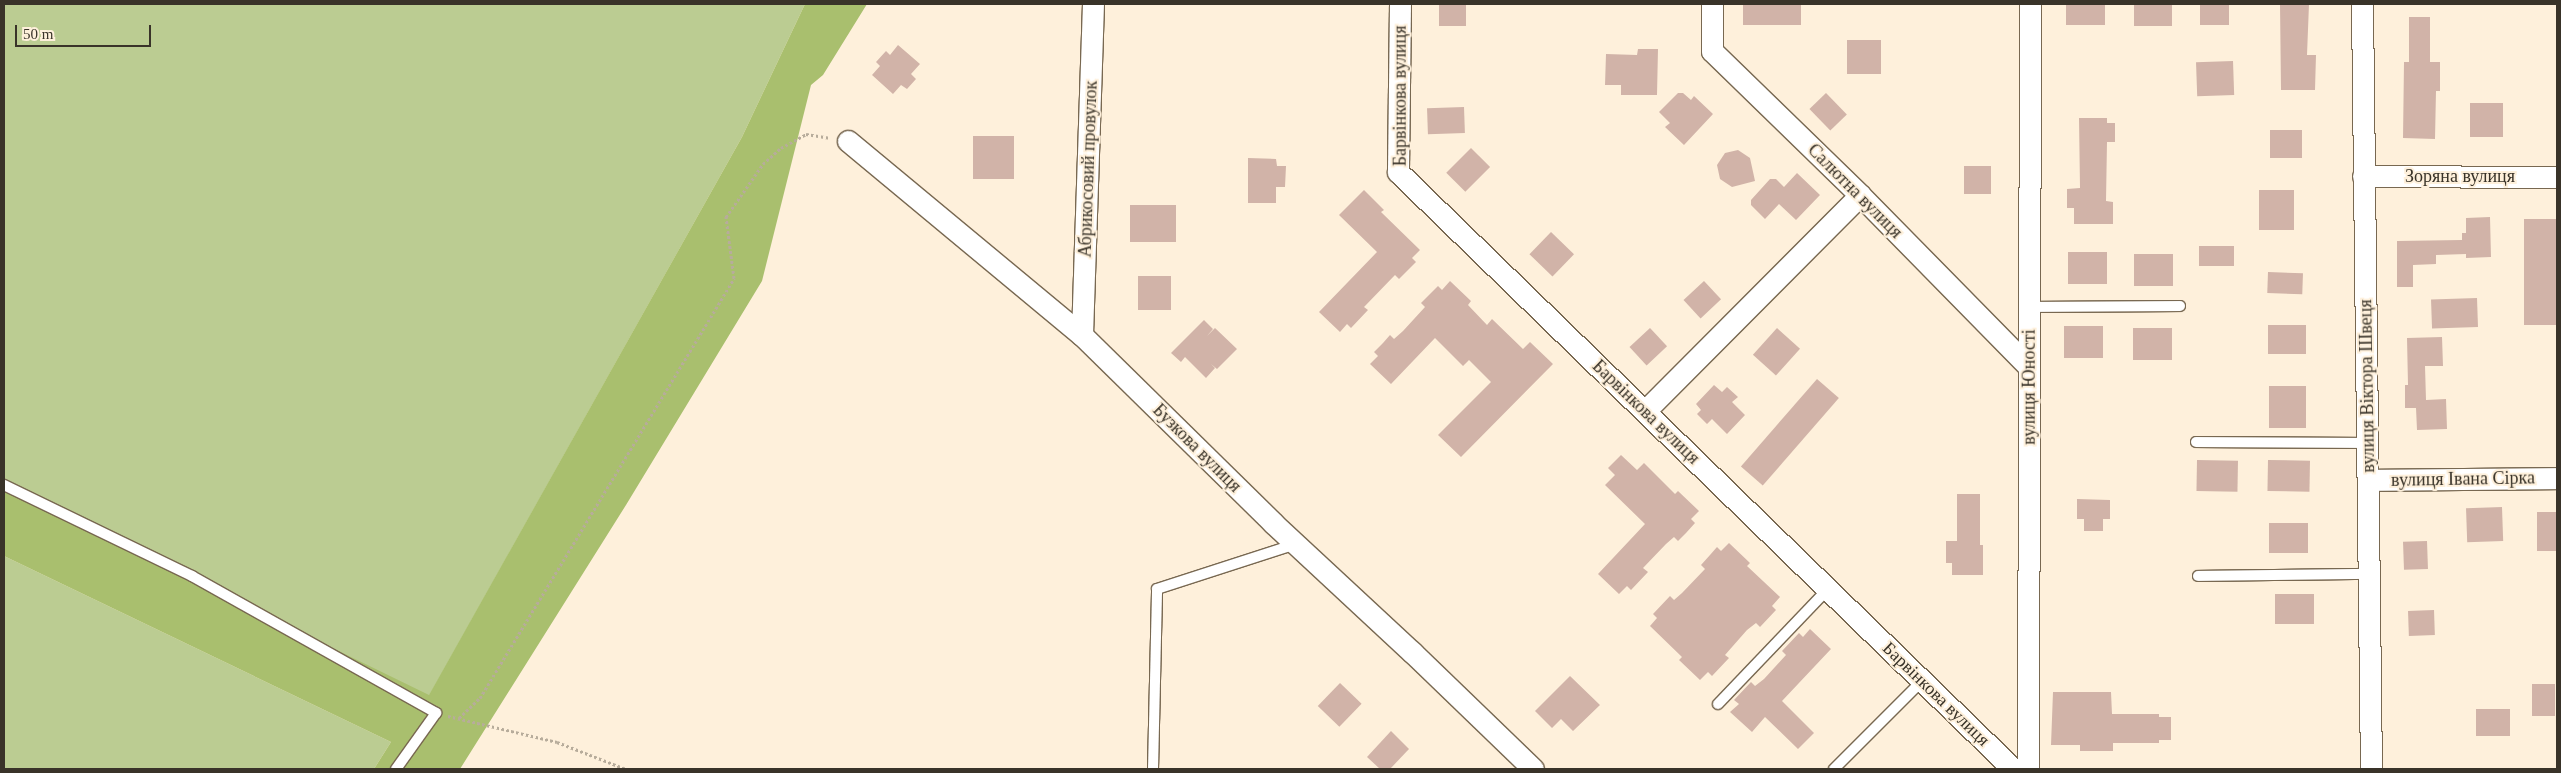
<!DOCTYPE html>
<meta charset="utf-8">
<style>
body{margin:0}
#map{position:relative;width:2561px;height:773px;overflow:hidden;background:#fef0db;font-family:Georgia,serif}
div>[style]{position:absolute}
.green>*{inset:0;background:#bbcc92}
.forest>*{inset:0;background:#a9bf6e}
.building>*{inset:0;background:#d1b3a8;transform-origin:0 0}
.path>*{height:3px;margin-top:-1.5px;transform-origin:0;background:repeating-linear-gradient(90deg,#b7ac9b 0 2.5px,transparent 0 5px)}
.roads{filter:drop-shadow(1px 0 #786851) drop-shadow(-1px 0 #786851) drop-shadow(0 1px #786851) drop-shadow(0 -1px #786851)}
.lane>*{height:10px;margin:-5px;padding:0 5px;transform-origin:5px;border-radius:5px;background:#fff}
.street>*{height:21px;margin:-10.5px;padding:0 10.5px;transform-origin:10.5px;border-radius:10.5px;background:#fff}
span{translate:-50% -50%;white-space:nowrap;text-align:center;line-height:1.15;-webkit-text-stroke:4px #fef0db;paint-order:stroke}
.street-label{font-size:18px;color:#393329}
.frame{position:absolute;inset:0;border:5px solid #393329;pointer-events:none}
.scale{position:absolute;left:15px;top:25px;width:136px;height:22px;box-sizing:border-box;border:2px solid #393329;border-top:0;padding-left:6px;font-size:15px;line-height:18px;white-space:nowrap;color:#393329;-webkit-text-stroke:4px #fef0db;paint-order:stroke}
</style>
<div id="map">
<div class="green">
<i style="clip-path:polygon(4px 4px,805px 4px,742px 137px,429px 696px,4px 488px)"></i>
<i style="clip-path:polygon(4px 556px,391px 742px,374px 769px,4px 769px)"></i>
</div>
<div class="forest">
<i style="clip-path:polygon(805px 4px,867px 4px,823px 75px,811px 85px,762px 281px,626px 505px,460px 769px,374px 769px,391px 742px,4px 556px,4px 488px,429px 695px,742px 137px)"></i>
</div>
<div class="building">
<i style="left:1439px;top:4px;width:27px;height:22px"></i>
<i style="left:1743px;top:4px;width:58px;height:21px"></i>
<i style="left:2066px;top:4px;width:39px;height:21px"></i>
<i style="left:2134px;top:4px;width:38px;height:22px"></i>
<i style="left:2200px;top:4px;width:29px;height:21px"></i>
<i style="clip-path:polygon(2280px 4px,2309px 4px,2307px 55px,2316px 55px,2315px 90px,2281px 90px)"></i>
<i style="clip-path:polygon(2409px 17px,2430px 17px,2430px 62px,2440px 62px,2440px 91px,2436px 91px,2435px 139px,2403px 138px,2404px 62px,2409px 62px)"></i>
<i style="left:1847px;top:40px;width:34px;height:34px"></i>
<i style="clip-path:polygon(898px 45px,920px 64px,911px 74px,916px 79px,907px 89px,901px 85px,893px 94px,872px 75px,880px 66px,876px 62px,886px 51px,890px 55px)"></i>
<i style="clip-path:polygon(1638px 49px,1658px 49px,1657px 95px,1621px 95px,1621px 85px,1605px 85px,1606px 54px,1637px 55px)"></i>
<i style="left:2233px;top:61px;width:34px;height:37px;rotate:88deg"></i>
<i style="clip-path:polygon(1678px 93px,1683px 93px,1691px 100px,1694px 96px,1713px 114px,1684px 145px,1665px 127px,1670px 123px,1659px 112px)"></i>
<i style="left:1826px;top:93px;width:30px;height:23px;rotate:46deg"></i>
<i style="left:2470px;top:103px;width:33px;height:34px"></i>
<i style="left:1464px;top:107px;width:26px;height:37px;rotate:88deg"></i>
<i style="clip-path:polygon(2079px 118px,2107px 118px,2107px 123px,2115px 123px,2115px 142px,2107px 142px,2106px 201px,2113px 202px,2113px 224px,2074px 224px,2074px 208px,2067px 208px,2067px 189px,2080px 188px)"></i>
<i style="left:2270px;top:130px;width:32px;height:28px"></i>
<i style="left:973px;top:136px;width:41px;height:43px"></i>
<i style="left:1471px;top:148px;width:27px;height:35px;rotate:45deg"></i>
<i style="clip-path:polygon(1738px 150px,1750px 158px,1755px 181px,1732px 187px,1720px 179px,1717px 165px,1725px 153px)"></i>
<i style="clip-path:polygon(1248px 158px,1276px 159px,1277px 166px,1286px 166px,1285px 187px,1276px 187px,1276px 203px,1248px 203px)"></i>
<i style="left:1964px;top:166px;width:27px;height:28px"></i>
<i style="clip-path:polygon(1797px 173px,1820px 195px,1796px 220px,1779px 204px,1765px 219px,1751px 205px,1751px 200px,1770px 179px,1776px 179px,1784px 187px)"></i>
<i style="clip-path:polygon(1364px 190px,1384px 210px,1381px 212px,1420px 250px,1412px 258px,1416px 262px,1399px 279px,1395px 275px,1364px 307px,1368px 310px,1351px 328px,1347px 324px,1340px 332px,1319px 312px,1377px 252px,1339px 215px)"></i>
<i style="left:2259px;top:190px;width:35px;height:40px"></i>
<i style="left:1130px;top:205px;width:46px;height:37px"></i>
<i style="clip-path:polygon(2490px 217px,2491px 257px,2466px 258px,2466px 254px,2436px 255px,2436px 264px,2413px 265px,2413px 287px,2397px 287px,2397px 241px,2462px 240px,2462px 233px,2466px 233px,2466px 218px)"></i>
<i style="left:2524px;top:219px;width:32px;height:106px"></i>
<i style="left:1551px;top:232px;width:32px;height:31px;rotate:44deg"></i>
<i style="left:2199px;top:246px;width:35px;height:20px"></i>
<i style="left:2068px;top:252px;width:39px;height:32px"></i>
<i style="left:2134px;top:254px;width:39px;height:32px"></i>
<i style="left:2268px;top:272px;width:35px;height:21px;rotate:2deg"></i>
<i style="left:1171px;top:276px;width:34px;height:33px;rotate:90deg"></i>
<i style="clip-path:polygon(1450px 281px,1471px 301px,1468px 305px,1487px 325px,1492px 319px,1523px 349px,1530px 342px,1553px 364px,1461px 457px,1438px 435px,1491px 382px,1469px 360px,1463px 366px,1435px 338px,1391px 384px,1370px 364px,1378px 356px,1374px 352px,1383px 343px,1390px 335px,1394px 339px,1403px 331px,1425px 307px,1421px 303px,1438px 286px,1442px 290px)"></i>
<i style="left:1704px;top:281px;width:25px;height:28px;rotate:47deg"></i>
<i style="left:2477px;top:298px;width:29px;height:46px;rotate:88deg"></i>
<i style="clip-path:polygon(1204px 320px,1213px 329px,1207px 336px,1215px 328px,1237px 349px,1217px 369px,1211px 364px,1215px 368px,1206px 378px,1185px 357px,1181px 362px,1171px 353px)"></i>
<i style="left:2268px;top:325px;width:38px;height:29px"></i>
<i style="left:2064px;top:326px;width:39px;height:32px"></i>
<i style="left:1650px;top:328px;width:25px;height:28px;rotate:47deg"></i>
<i style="left:1777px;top:328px;width:31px;height:36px;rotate:42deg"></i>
<i style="left:2133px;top:328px;width:39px;height:32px"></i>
<i style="clip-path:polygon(2442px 337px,2443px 366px,2425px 366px,2426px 400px,2446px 399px,2447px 429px,2417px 430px,2416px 408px,2405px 408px,2405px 385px,2408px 385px,2407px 338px)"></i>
<i style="left:1817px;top:379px;width:29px;height:116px;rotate:41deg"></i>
<i style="clip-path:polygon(1714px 385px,1722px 392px,1727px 387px,1738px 397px,1732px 402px,1745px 415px,1727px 434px,1712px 419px,1707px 424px,1697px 414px,1701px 410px,1696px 404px)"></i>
<i style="left:2269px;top:386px;width:37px;height:42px"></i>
<i style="clip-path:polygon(1621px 455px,1637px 470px,1644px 463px,1675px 494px,1678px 491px,1699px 511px,1691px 519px,1695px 523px,1686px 533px,1678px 541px,1674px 537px,1666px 544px,1643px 568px,1648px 572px,1631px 590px,1627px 586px,1619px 594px,1598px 574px,1645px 524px,1605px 485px,1615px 475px,1608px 468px)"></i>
<i style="left:2197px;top:460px;width:41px;height:31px;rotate:1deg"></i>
<i style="left:2268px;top:460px;width:42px;height:31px;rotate:1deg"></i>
<i style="clip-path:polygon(1957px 494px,1980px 494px,1980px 545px,1983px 545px,1983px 575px,1952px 575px,1952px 563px,1946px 563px,1946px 541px,1957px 541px)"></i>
<i style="clip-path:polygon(2077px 499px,2110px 500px,2110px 519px,2103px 519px,2103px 531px,2084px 531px,2084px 519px,2077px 519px)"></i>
<i style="left:2502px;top:507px;width:34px;height:36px;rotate:88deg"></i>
<i style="left:2537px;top:512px;width:20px;height:39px"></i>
<i style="left:2269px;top:523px;width:39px;height:30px"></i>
<i style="left:2427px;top:541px;width:28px;height:24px;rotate:88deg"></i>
<i style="clip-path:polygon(1729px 543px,1750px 563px,1747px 566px,1780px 597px,1772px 606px,1776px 610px,1760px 627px,1756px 623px,1747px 630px,1725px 655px,1729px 658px,1712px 676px,1708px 672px,1700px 680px,1679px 660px,1682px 657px,1650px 626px,1657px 618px,1653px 614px,1670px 596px,1674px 600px,1682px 593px,1705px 569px,1701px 565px,1710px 555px,1717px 547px,1721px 551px)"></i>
<i style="left:2275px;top:594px;width:39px;height:30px"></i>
<i style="left:2434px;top:610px;width:25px;height:26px;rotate:88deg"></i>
<i style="clip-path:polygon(1810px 629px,1831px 649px,1782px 701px,1814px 733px,1798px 749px,1765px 717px,1752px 732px,1730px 712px,1739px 704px,1734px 700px,1751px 682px,1755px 686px,1764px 679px,1786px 655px,1782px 651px,1799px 633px,1803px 637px)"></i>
<i style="clip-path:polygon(1570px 676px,1600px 705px,1573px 731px,1561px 719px,1552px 728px,1535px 711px)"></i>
<i style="left:1340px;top:683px;width:30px;height:32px;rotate:44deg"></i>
<i style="left:2532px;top:684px;width:23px;height:32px"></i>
<i style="clip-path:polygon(2053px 692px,2111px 692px,2112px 714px,2159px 714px,2159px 717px,2171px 717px,2171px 740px,2159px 740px,2159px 743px,2113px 743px,2113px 751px,2080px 751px,2080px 745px,2051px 745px)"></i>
<i style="left:2510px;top:709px;width:27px;height:34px;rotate:90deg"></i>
<i style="clip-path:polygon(1391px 731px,1409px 749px,1390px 769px,1380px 769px,1367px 757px)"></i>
</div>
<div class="path">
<i style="left:448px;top:716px;width:112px;rotate:13.4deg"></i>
<i style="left:557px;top:742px;width:74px;rotate:21.4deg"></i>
<i style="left:459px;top:718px;width:29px;rotate:-44deg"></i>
<i style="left:480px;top:698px;width:491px;rotate:-58.8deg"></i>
<i style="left:734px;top:278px;width:62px;rotate:-97.5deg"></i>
<i style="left:726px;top:217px;width:65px;rotate:-55.1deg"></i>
<i style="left:763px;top:164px;width:24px;rotate:-42deg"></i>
<i style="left:781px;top:148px;width:29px;rotate:-29deg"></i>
<i style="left:806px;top:134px;width:25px;rotate:9deg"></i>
</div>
<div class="roads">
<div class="lane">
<i style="left:2029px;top:307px;width:151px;rotate:-0.4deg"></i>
<i style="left:2196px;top:442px;width:171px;rotate:0.3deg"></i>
<i style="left:4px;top:485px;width:209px;rotate:25.8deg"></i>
<i style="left:192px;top:576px;width:280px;rotate:29.3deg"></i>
<i style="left:436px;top:713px;width:69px;rotate:125.5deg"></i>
<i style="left:2198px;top:576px;width:172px;rotate:-0.7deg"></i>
<i style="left:1718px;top:704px;width:159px;rotate:-46.3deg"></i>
<i style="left:1153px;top:769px;width:180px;rotate:-88.7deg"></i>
<i style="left:1157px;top:589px;width:146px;rotate:-17.9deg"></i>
<i style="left:1834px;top:769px;width:124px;rotate:-45deg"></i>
</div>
<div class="street">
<i style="left:1400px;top:4px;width:168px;rotate:90.7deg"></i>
<i style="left:1398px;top:172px;width:857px;rotate:44.15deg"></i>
<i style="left:1712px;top:4px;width:47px;rotate:90deg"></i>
<i style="left:1712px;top:51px;width:206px;rotate:44.2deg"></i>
<i style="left:1860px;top:195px;width:241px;rotate:45.5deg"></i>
<i style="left:2362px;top:4px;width:765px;rotate:89.33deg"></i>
<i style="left:848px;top:141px;width:304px;rotate:39.7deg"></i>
<i style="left:1082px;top:335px;width:268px;rotate:44.5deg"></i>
<i style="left:1273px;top:523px;width:190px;rotate:42.9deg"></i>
<i style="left:1412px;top:652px;width:168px;rotate:44deg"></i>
<i style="left:2363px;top:176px;width:194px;rotate:0.3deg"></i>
<i style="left:1082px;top:335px;width:331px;rotate:-88.1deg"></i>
<i style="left:1645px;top:411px;width:305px;rotate:-45.1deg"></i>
<i style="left:2369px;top:480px;width:188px;rotate:-0.6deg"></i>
<i style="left:2028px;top:769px;width:765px;rotate:-89.85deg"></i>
</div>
</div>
<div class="street-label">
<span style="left:1400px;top:96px;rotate:-90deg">Барвінкова вулиця</span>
<span style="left:1088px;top:169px;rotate:-88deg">Абрикосовий провулок</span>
<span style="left:2460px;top:176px">Зоряна вулиця</span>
<span style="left:1855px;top:191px;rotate:45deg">Салютна вулиця</span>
<span style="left:2367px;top:386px;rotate:-91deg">вулиця Віктора Швеця</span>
<span style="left:2029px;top:387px;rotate:-90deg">вулиця Юності</span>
<span style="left:1646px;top:412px;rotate:44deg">Барвінкова вулиця</span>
<span style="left:1197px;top:448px;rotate:45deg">Бузкова вулиця</span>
<span style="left:2463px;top:479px;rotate:-1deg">вулиця Івана Сірка</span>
<span style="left:1936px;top:694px;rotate:44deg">Барвінкова вулиця</span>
</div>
<div class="frame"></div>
<div class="scale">50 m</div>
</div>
